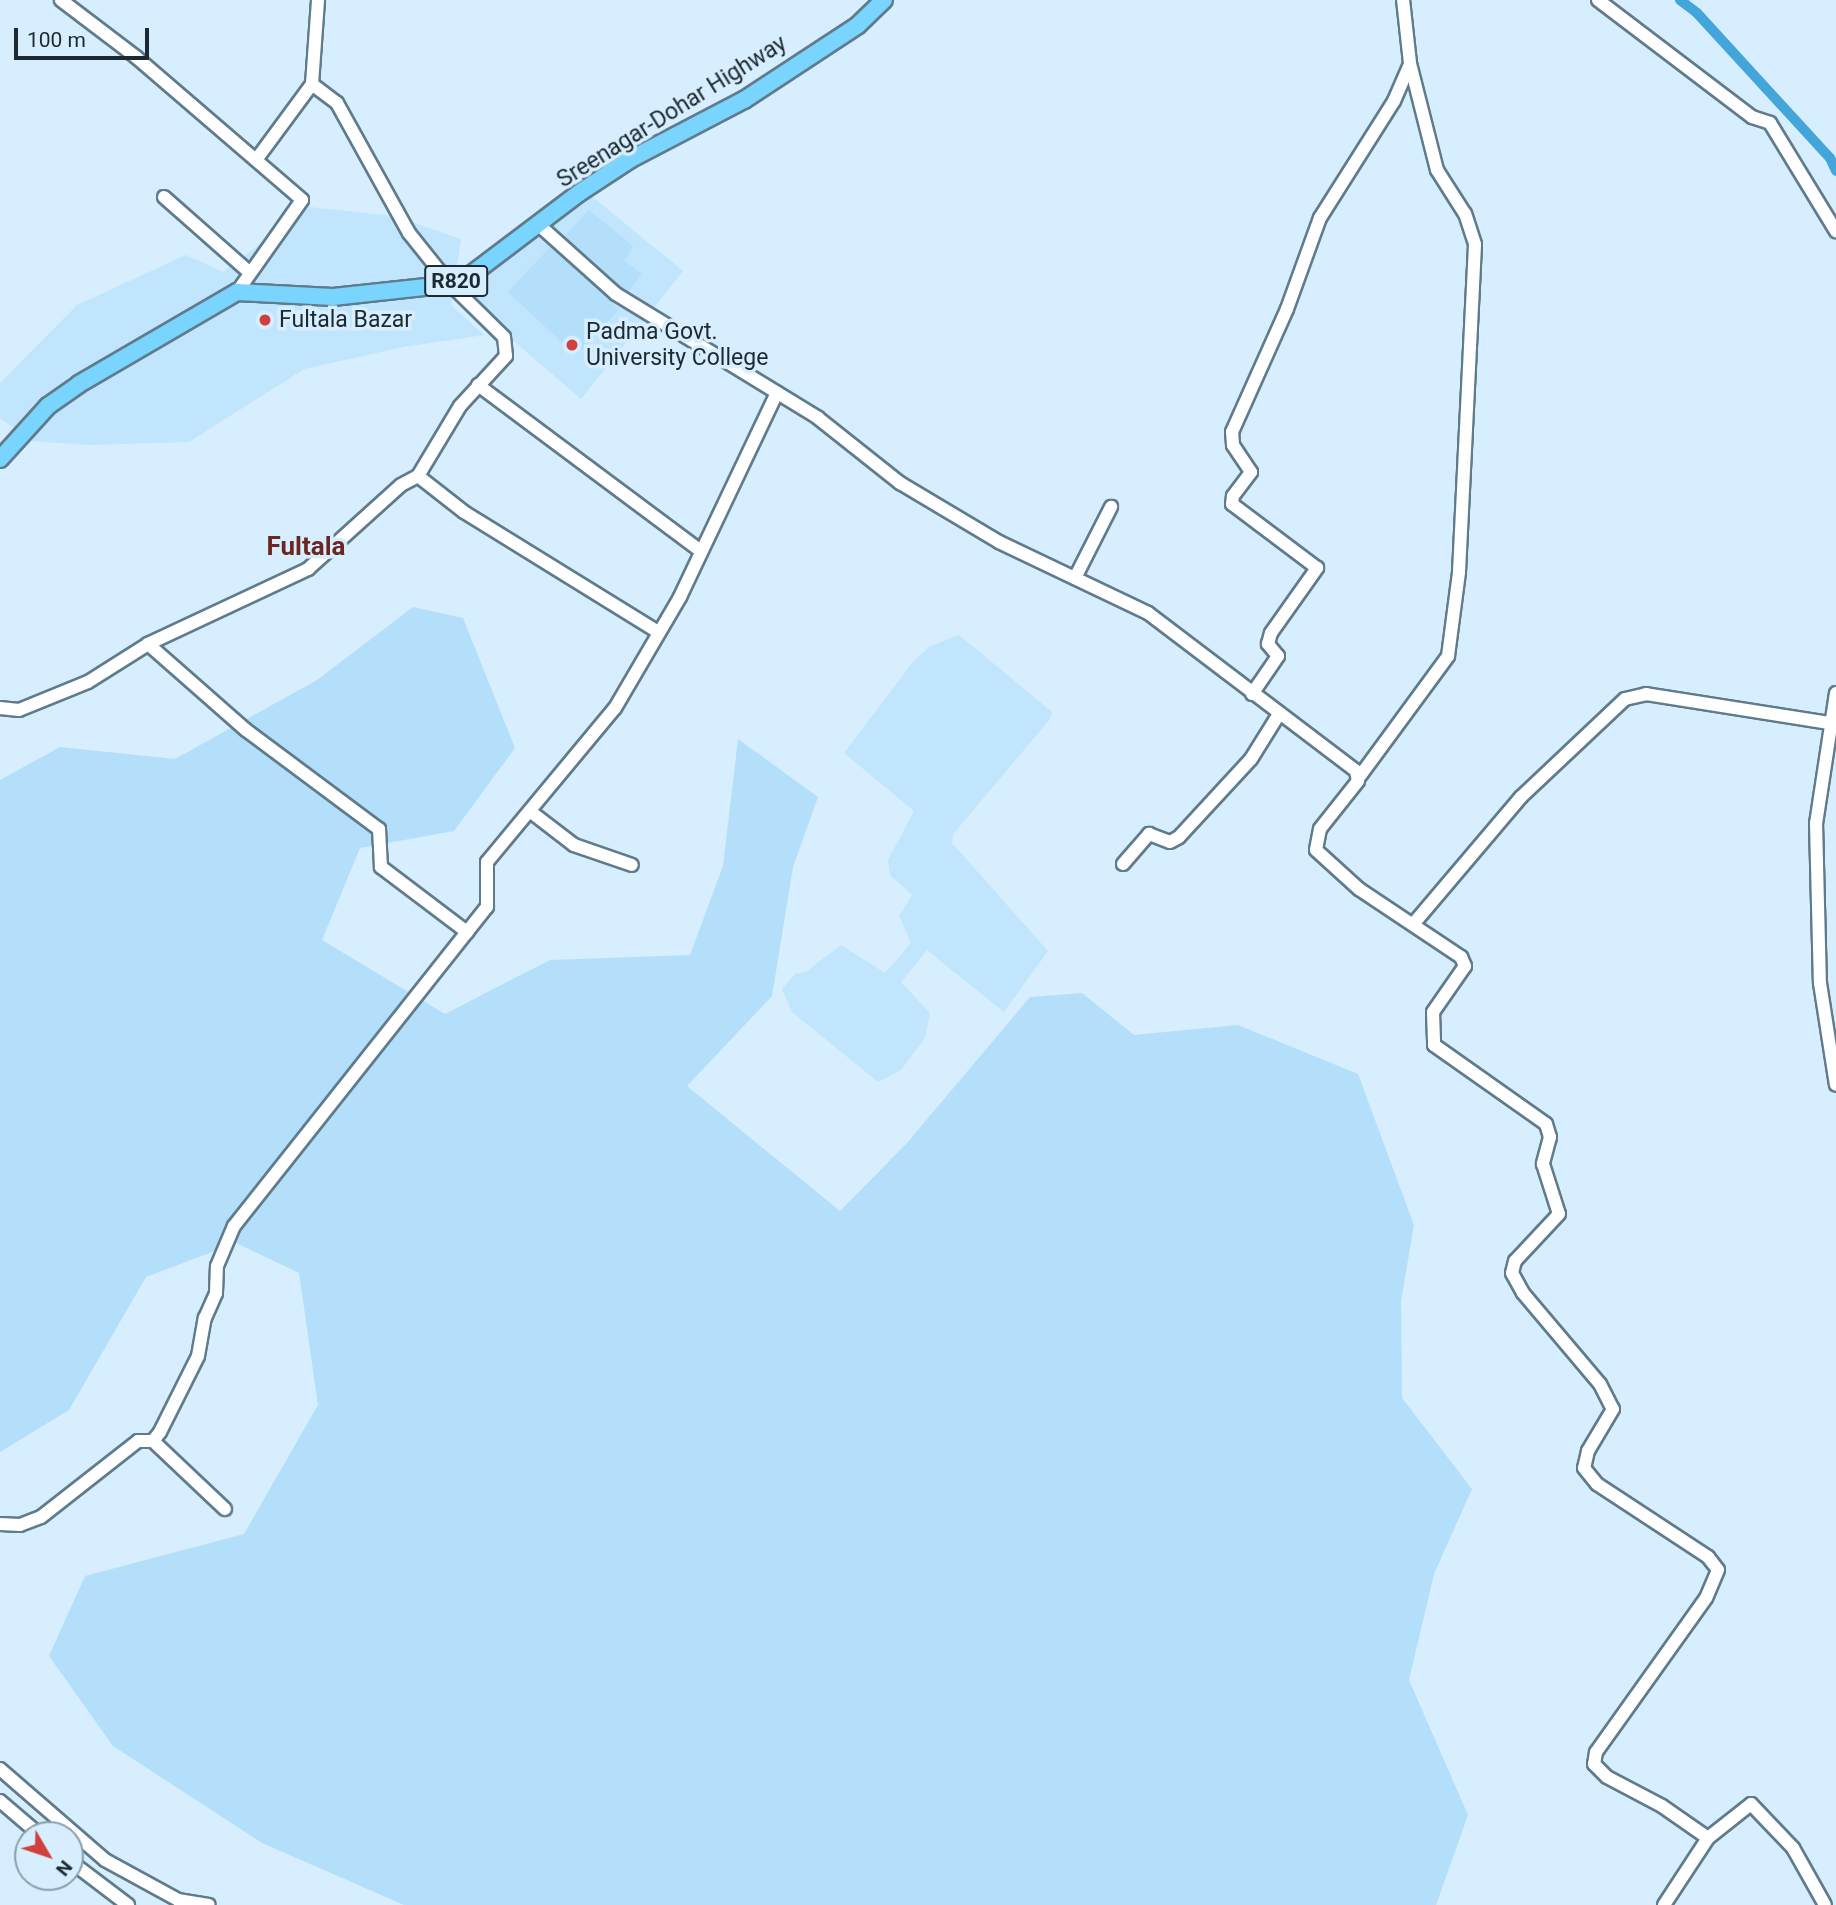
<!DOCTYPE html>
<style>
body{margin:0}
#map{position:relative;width:1836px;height:1905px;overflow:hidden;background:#d6eefd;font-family:Roboto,sans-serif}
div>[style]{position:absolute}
.built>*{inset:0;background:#c0e5fd}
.green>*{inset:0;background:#b4dffb;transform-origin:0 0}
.canal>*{height:10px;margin:-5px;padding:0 5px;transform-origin:5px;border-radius:5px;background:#44a5da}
.roads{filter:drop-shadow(2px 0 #607b8c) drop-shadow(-2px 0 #607b8c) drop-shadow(0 2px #607b8c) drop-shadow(0 -2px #607b8c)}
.minor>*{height:12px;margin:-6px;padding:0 6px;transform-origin:6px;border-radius:6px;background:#fff}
.major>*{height:16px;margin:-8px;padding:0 8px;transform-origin:8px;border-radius:8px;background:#79d4fe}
.dots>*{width:19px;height:19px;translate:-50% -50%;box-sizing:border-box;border:4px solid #d6eefd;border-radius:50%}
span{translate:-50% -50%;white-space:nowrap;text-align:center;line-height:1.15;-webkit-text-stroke:7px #d6eefd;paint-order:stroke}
.shield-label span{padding:2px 5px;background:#d6eefd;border:2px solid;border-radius:5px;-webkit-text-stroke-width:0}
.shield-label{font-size:21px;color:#1d2930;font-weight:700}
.street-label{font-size:23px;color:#1d2930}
.poi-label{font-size:23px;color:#1d2930}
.left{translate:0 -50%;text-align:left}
.quarter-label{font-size:26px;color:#6b2622;font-weight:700}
.north{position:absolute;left:14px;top:1821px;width:70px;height:70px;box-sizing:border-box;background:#d6eefd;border:2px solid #8c9fab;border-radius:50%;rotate:129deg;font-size:19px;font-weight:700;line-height:28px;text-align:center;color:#1d2930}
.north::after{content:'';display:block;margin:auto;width:24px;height:32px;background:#d0413d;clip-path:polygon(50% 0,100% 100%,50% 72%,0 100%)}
.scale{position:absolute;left:14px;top:28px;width:135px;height:32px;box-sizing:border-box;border:4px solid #1d2930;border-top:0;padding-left:9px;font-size:21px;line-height:24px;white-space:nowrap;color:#1d2930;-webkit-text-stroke:5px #d6eefd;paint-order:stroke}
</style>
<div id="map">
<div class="built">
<i style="clip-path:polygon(588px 193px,683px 271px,581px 399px,457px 292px)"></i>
<i style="clip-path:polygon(309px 207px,394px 216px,461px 239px,451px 305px,484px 335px,403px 347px,304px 369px,189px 442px,87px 445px,32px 441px,0 418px,0 383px,77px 305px,186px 255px,223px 272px)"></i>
<i style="clip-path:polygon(959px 635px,1052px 712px,1050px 719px,954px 833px,952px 843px,1048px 951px,1004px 1012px,927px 950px,901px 982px,930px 1013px,925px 1038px,901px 1070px,878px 1082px,792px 1012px,782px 989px,795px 974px,806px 972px,841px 945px,885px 973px,911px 943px,899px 916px,912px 895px,890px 875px,888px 860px,914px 811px,844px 753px,913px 662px,929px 647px)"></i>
</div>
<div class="green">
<i style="clip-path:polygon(589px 210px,633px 246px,625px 261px,642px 274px,625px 296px,558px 243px)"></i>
<i style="left:551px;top:246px;width:93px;height:63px;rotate:43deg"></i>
<i style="clip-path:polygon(413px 607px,463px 618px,515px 748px,454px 831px,360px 848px,322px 940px,445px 1014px,550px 960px,690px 955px,723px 866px,738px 739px,818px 797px,793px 867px,772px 996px,687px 1086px,840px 1211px,907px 1143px,1030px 997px,1082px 993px,1134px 1035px,1238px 1025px,1358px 1074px,1414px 1225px,1401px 1301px,1402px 1398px,1472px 1489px,1434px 1574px,1409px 1680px,1468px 1815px,1436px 1905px,404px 1905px,262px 1843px,113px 1746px,49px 1656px,85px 1576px,244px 1534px,318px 1405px,299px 1273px,236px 1243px,146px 1277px,69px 1410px,0 1452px,0 780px,60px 747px,175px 759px,317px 680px)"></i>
</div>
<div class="canal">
<i style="left:1680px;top:0;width:21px;rotate:37deg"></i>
<i style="left:1697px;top:13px;width:197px;rotate:47.5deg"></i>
<i style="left:1830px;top:158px;width:14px;rotate:65deg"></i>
</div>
<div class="roads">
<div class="minor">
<i style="left:61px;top:0;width:94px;rotate:37.2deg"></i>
<i style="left:136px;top:57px;width:219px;rotate:40.7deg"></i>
<i style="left:302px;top:200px;width:113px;rotate:125.2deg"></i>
<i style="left:1598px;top:0;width:193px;rotate:37.2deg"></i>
<i style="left:1752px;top:117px;width:19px;rotate:18deg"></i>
<i style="left:1770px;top:123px;width:127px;rotate:58.6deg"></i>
<i style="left:256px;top:160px;width:94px;rotate:-53.6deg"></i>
<i style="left:312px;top:84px;width:84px;rotate:-85.9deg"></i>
<i style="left:164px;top:197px;width:113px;rotate:41.4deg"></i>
<i style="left:539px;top:225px;width:103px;rotate:41.9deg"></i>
<i style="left:616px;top:294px;width:237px;rotate:31.5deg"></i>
<i style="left:818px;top:418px;width:105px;rotate:38.4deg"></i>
<i style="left:900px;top:483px;width:115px;rotate:30.8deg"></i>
<i style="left:999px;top:542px;width:165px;rotate:25.5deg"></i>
<i style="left:1148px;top:613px;width:261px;rotate:37.2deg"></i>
<i style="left:1356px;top:771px;width:10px;rotate:79deg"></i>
<i style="left:1358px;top:781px;width:61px;rotate:128.4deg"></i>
<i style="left:1320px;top:829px;width:21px;rotate:101deg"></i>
<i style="left:1316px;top:850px;width:58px;rotate:42.2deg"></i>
<i style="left:1359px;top:889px;width:123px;rotate:33.7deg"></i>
<i style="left:1461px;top:957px;width:10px;rotate:66deg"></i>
<i style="left:1465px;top:966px;width:56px;rotate:124.8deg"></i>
<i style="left:1433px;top:1012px;width:33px;rotate:88deg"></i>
<i style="left:1434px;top:1045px;width:137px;rotate:35.2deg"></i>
<i style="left:1546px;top:1124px;width:14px;rotate:73deg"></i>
<i style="left:1550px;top:1137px;width:28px;rotate:105deg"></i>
<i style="left:1543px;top:1164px;width:52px;rotate:72.3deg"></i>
<i style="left:1559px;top:1214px;width:64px;rotate:133.1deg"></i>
<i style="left:1515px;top:1261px;width:12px;rotate:104deg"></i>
<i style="left:1512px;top:1273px;width:23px;rotate:61deg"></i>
<i style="left:1523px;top:1293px;width:119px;rotate:49.8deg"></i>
<i style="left:1600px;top:1384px;width:28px;rotate:63deg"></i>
<i style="left:1613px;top:1409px;width:49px;rotate:120.8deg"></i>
<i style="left:1588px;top:1451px;width:17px;rotate:103deg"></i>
<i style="left:1584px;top:1468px;width:21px;rotate:51deg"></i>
<i style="left:1597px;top:1484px;width:133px;rotate:33.3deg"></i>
<i style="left:1708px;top:1557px;width:16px;rotate:52deg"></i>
<i style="left:1718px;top:1570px;width:30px;rotate:113deg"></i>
<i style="left:1706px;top:1598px;width:189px;rotate:125.5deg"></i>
<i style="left:1596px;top:1752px;width:12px;rotate:99deg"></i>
<i style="left:1594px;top:1764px;width:18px;rotate:45deg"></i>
<i style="left:1607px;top:1777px;width:62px;rotate:27.8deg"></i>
<i style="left:1662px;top:1806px;width:56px;rotate:34.8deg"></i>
<i style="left:1708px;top:1838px;width:55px;rotate:-38.3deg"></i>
<i style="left:1751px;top:1804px;width:61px;rotate:46.3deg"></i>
<i style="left:1793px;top:1848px;width:65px;rotate:60.7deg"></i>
<i style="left:478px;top:385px;width:278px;rotate:36.7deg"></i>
<i style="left:418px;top:476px;width:58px;rotate:38deg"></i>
<i style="left:464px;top:512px;width:228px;rotate:31.7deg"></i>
<i style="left:1075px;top:578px;width:80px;rotate:-63.1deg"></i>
<i style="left:148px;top:644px;width:130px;rotate:41.3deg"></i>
<i style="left:246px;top:730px;width:166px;rotate:36.7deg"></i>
<i style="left:379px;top:829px;width:38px;rotate:87deg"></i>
<i style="left:381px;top:867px;width:108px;rotate:37.1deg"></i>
<i style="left:1836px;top:693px;width:132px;rotate:98.7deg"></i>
<i style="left:1816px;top:823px;width:160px;rotate:88.6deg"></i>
<i style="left:1820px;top:983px;width:103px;rotate:81.1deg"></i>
<i style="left:1252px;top:694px;width:46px;rotate:-55.6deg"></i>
<i style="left:1278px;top:656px;width:16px;rotate:-130deg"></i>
<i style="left:1268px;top:644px;width:11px;rotate:-75deg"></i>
<i style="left:1271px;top:633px;width:80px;rotate:-54.7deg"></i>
<i style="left:1317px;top:568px;width:106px;rotate:-143deg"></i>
<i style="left:1232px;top:504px;width:8px;rotate:-83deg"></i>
<i style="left:1233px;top:496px;width:30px;rotate:-53deg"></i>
<i style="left:1251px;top:472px;width:32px;rotate:-124deg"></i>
<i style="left:1233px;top:445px;width:13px;rotate:-94deg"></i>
<i style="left:1232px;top:432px;width:135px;rotate:-65.9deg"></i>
<i style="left:1287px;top:309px;width:97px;rotate:-70.1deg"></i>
<i style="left:1320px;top:218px;width:138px;rotate:-57.7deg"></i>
<i style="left:1394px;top:101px;width:40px;rotate:-66.6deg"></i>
<i style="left:0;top:708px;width:19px;rotate:6deg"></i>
<i style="left:19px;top:710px;width:74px;rotate:-22.1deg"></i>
<i style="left:88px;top:682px;width:71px;rotate:-32.3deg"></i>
<i style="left:148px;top:644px;width:177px;rotate:-25.1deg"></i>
<i style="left:308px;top:569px;width:125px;rotate:-42.1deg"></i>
<i style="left:401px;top:485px;width:19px;rotate:-28deg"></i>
<i style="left:418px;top:476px;width:82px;rotate:-59deg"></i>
<i style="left:460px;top:406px;width:68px;rotate:-47.4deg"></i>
<i style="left:506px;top:356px;width:19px;rotate:-96deg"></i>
<i style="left:504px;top:337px;width:77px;rotate:-135.5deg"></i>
<i style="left:449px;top:283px;width:64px;rotate:-128.7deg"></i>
<i style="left:409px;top:233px;width:149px;rotate:-119deg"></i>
<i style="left:337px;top:103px;width:31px;rotate:-143deg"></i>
<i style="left:1360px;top:776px;width:149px;rotate:-53.7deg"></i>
<i style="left:1448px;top:656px;width:85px;rotate:-82.5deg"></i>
<i style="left:1459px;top:572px;width:328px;rotate:-87.2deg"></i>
<i style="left:1475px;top:244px;width:32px;rotate:-108deg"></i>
<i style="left:1465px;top:214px;width:52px;rotate:-122.5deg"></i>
<i style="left:1437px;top:170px;width:110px;rotate:-104.2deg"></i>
<i style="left:1410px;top:63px;width:63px;rotate:-96.3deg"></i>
<i style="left:531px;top:812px;width:54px;rotate:37.5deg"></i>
<i style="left:574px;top:845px;width:61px;rotate:19deg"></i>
<i style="left:1123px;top:864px;width:40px;rotate:-49deg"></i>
<i style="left:1149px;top:834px;width:22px;rotate:21deg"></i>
<i style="left:1170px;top:842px;width:10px;rotate:-29deg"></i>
<i style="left:1179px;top:837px;width:106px;rotate:-47.3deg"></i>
<i style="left:1251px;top:759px;width:53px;rotate:-58.1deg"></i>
<i style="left:1415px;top:922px;width:164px;rotate:-49.7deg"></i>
<i style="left:1521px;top:797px;width:143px;rotate:-43.3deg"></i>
<i style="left:1625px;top:699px;width:22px;rotate:-13deg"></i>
<i style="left:1646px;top:694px;width:186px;rotate:9deg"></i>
<i style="left:153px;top:1441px;width:99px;rotate:43.4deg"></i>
<i style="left:0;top:1524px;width:20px;rotate:3deg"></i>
<i style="left:20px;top:1525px;width:22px;rotate:-21deg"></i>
<i style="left:41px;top:1517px;width:123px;rotate:-38.1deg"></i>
<i style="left:138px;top:1441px;width:15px"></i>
<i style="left:153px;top:1441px;width:11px;rotate:-52deg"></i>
<i style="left:160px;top:1432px;width:85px;rotate:-63.4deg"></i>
<i style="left:198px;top:1356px;width:39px;rotate:-80deg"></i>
<i style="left:205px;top:1318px;width:27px;rotate:-66deg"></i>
<i style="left:216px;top:1293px;width:27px;rotate:-88deg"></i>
<i style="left:217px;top:1266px;width:43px;rotate:-67deg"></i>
<i style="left:234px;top:1226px;width:407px;rotate:-51.6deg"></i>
<i style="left:487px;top:907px;width:45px;rotate:-90deg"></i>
<i style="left:487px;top:862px;width:200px;rotate:-50.3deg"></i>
<i style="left:615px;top:708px;width:129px;rotate:-59.6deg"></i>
<i style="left:680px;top:597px;width:226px;rotate:-64.6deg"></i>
<i style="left:0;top:1769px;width:139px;rotate:40.9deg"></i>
<i style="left:105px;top:1860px;width:83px;rotate:28.7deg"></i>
<i style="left:178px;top:1900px;width:31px;rotate:9deg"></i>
<i style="left:0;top:1801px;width:52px;rotate:40.4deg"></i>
<i style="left:70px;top:1861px;width:73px;rotate:37.2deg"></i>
<i style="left:1664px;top:1905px;width:80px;rotate:-56.7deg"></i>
</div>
<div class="major">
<i style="left:0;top:459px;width:72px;rotate:-47.8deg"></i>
<i style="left:48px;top:406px;width:38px;rotate:-35deg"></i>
<i style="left:79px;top:384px;width:183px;rotate:-30.2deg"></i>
<i style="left:237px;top:292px;width:96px;rotate:3deg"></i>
<i style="left:333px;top:297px;width:103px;rotate:-6.2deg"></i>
<i style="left:435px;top:286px;width:34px;rotate:-15deg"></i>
<i style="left:468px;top:277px;width:139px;rotate:-37.1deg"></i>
<i style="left:579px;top:193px;width:62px;rotate:-33.2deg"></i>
<i style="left:631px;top:159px;width:127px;rotate:-27.6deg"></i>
<i style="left:744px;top:100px;width:136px;rotate:-33.3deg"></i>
<i style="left:858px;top:25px;width:36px;rotate:-44deg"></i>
</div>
</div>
<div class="dots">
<i style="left:265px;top:320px;background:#d0413d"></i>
<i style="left:572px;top:345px;background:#d0413d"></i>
</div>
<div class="shield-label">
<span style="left:456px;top:281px">R820</span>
</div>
<div class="street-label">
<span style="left:672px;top:112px;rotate:-32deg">Sreenagar-Dohar Highway</span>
</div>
<div class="poi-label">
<span class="left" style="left:279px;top:320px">Fultala Bazar</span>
<span class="left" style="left:586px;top:345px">Padma Govt.<br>University College</span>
</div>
<div class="quarter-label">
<span style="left:306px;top:547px">Fultala</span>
</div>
<div class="north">N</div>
<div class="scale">100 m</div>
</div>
